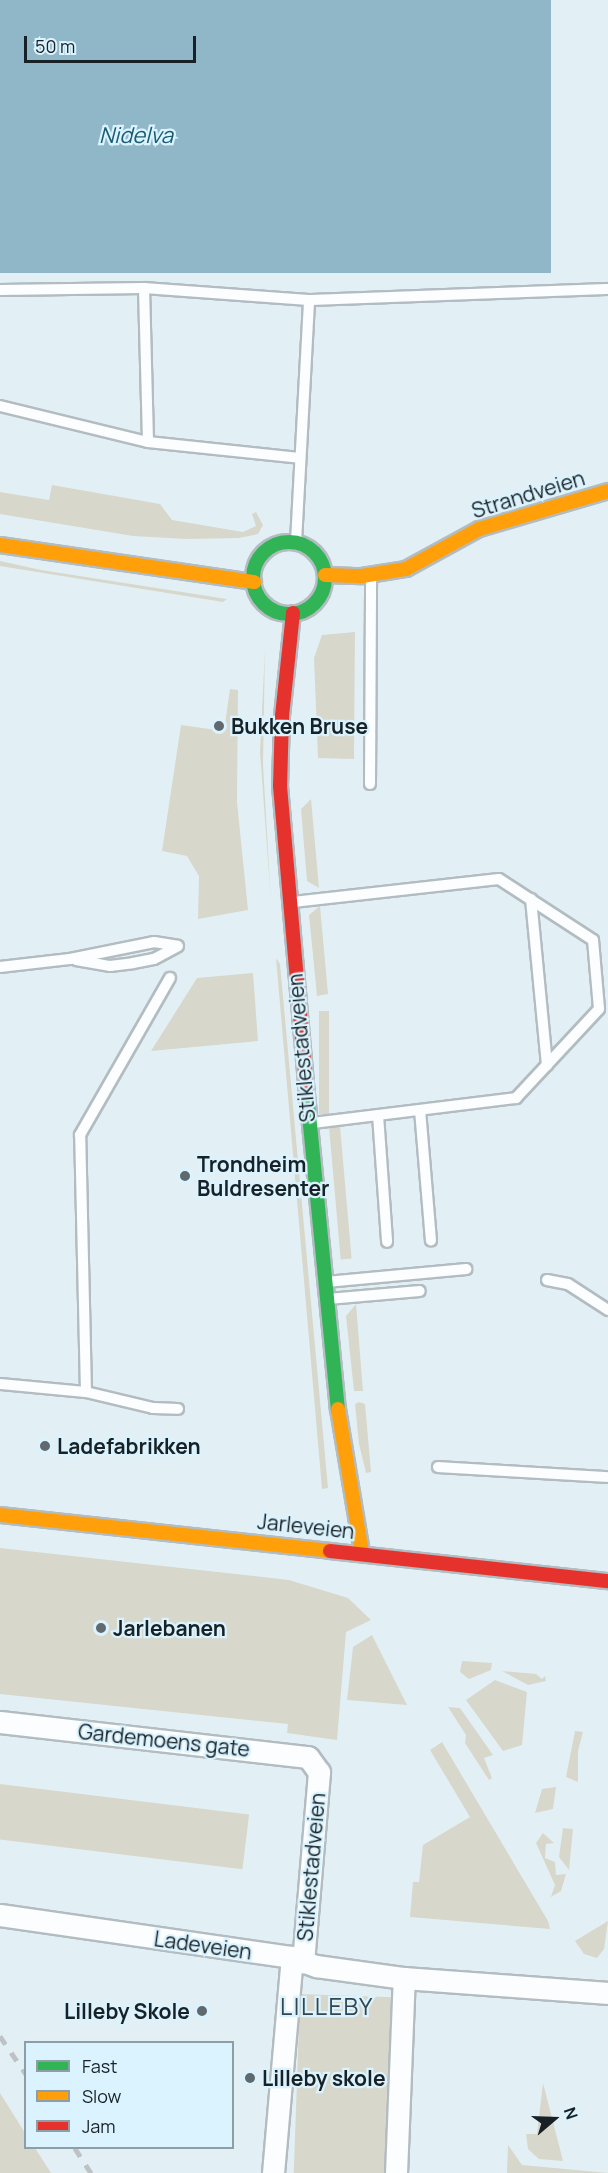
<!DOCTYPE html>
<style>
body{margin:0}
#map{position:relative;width:608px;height:2173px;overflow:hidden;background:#e2f0f6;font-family:Manrope,sans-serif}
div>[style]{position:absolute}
.green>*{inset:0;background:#d8d7cb;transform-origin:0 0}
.water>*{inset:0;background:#8fb7c8;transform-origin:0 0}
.roads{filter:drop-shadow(2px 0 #b2bcc1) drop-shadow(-2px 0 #b2bcc1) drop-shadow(0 2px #b2bcc1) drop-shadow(0 -2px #b2bcc1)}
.lane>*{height:10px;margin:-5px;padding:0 5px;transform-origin:5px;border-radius:5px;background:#fbfdfe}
.street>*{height:21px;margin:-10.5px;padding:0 10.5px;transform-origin:10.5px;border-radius:10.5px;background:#fbfdfe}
.fast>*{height:14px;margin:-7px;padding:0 7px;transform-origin:7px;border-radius:7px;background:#30b455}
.fast>.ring{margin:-7px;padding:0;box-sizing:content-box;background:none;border:14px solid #30b455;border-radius:50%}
.slow>*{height:14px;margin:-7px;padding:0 7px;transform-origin:7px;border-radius:7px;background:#ff9f0a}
.jam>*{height:14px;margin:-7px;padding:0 7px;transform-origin:7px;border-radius:7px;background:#e5322d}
.rail>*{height:4.5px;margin-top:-2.25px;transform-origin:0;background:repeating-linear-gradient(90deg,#bec2c4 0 10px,transparent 0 20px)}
.dots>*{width:16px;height:16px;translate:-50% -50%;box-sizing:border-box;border:3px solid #daf3fe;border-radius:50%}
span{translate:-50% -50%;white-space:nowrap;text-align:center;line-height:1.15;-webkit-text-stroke:4.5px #daf3fe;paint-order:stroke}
.street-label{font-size:21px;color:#182125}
.poi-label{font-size:21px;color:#182125;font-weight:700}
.left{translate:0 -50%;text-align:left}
.right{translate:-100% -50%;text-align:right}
.water-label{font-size:22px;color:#1b5c74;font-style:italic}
.quarter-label{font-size:24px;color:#32464f;letter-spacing:1.5px}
.legend{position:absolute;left:24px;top:2041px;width:210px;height:108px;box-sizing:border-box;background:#daf3fe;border:2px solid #8c9fa7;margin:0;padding:8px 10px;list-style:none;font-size:18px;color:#182125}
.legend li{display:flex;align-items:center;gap:12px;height:30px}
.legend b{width:30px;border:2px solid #8c9fa7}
.north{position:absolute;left:524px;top:2089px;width:60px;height:60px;-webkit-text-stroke:4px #daf3fe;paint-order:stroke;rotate:71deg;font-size:16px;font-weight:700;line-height:24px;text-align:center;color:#182125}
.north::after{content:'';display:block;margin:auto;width:21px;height:27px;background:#182125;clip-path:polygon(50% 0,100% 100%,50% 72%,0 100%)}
.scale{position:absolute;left:24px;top:36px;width:172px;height:27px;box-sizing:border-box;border:3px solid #182125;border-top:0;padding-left:8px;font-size:18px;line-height:21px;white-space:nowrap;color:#182125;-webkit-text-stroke:4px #daf3fe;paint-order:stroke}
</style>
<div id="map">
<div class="green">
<i style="clip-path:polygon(52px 485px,160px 504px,172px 520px,243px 532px,256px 526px,252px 514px,256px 512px,263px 525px,258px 534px,239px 538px,187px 539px,133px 536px,0 514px,0 492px,49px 500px)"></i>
<i style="clip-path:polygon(0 561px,41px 570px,227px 599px,223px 602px,0 566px)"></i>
<i style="clip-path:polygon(355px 632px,354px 759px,318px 758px,314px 658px,322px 635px)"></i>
<i style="clip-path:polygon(265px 649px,263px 764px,271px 902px,260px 752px)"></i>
<i style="clip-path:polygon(230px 689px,238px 690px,237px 802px,248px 910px,198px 919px,199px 876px,187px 856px,162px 851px,181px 725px,224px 731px)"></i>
<i style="clip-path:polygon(311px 799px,319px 888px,307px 881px,301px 809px)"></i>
<i style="clip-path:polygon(320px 906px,328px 994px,317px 996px,309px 915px)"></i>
<i style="clip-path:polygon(276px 958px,280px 964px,328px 1488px,322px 1489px)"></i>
<i style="clip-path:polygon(253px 973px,258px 1041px,151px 1051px,197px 978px)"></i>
<i style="left:319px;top:1011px;width:10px;height:103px"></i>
<i style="left:340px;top:1126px;width:133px;height:11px;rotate:85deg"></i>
<i style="clip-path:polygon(356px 1304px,363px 1391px,354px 1391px,346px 1316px)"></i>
<i style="clip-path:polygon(359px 1402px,365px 1404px,371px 1472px,366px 1473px,359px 1444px,355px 1404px)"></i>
<i style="clip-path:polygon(0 1548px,289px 1580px,348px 1598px,371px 1620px,346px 1632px,337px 1740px,287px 1733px,288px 1724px,0 1694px)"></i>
<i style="clip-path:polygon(372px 1635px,407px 1705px,347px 1700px,353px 1647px)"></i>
<i style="clip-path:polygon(462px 1661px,492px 1663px,491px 1670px,469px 1679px,460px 1672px)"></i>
<i style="clip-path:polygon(502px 1671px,536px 1674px,542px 1679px,545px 1676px,546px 1681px,528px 1685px)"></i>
<i style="clip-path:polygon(495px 1680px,527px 1692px,522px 1745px,503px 1751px,466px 1700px)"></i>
<i style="clip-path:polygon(448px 1707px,460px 1708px,493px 1755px,484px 1758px,492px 1778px,489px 1780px,465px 1743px,466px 1735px)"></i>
<i style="clip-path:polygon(575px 1731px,583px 1732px,578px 1751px,578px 1782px,566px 1777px)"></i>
<i style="clip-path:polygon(442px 1742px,548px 1921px,550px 1929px,410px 1917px,413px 1882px,419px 1882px,423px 1845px,470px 1817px,430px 1750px)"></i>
<i style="left:0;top:1784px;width:251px;height:55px;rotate:7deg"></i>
<i style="clip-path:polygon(556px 1787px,553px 1809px,535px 1813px,542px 1789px)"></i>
<i style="clip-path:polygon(563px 1828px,573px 1829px,569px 1870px,559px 1857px)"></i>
<i style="clip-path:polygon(543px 1833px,554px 1843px,546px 1844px,545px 1858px,555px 1862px,556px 1875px,566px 1874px,561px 1891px,551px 1897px,555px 1885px,536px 1843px)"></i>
<i style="clip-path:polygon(608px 1921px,604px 1949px,597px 1958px,584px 1954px,575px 1941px)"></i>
<i style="left:300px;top:1994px;width:94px;height:179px;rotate:2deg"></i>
<i style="clip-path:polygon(543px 2083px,561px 2153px,563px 2161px,539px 2159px,528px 2149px,526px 2134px,537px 2134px)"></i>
<i style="clip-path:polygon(0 2093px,25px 2133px,26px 2148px,35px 2148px,51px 2173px,0 2173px)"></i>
<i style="clip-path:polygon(508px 2145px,522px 2165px,608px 2173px,507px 2173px)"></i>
</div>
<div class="water">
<i style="left:0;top:0;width:551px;height:273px"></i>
</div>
<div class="roads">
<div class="lane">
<i style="left:144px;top:288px;width:154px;rotate:88.5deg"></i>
<i style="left:0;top:290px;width:144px;rotate:-0.8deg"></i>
<i style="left:144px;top:288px;width:165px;rotate:4.2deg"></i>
<i style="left:0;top:406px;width:152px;rotate:13.7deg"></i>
<i style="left:148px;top:442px;width:152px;rotate:6deg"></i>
<i style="left:296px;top:542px;width:242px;rotate:-86.9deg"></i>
<i style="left:309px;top:300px;width:299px;rotate:-2.1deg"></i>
<i style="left:370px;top:784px;width:207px;rotate:-89.7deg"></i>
<i style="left:531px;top:899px;width:167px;rotate:84.5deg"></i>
<i style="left:293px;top:902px;width:207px;rotate:-6.4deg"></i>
<i style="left:499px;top:879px;width:112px;rotate:33deg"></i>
<i style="left:593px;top:940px;width:69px;rotate:85deg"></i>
<i style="left:599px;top:1009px;width:122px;rotate:133deg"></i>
<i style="left:516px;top:1098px;width:206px;rotate:173deg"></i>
<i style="left:76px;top:960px;width:35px;rotate:10deg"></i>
<i style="left:110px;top:966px;width:23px;rotate:-7deg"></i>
<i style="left:133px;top:963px;width:21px;rotate:-11deg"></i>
<i style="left:154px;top:959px;width:27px;rotate:-28deg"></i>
<i style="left:0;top:967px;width:70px;rotate:-6.5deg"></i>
<i style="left:70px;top:959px;width:86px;rotate:-11.4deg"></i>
<i style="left:154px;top:942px;width:24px;rotate:9deg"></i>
<i style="left:420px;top:1110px;width:131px;rotate:85.2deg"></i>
<i style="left:378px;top:1115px;width:127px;rotate:85.9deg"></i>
<i style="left:547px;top:1280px;width:21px;rotate:11deg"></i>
<i style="left:568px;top:1284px;width:48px;rotate:33deg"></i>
<i style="left:326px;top:1282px;width:141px;rotate:-5.3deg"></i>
<i style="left:328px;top:1299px;width:92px;rotate:-5deg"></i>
<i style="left:0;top:1384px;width:86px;rotate:5.3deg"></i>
<i style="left:86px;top:1392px;width:257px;rotate:-91.3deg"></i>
<i style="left:80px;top:1135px;width:181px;rotate:-60.2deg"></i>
<i style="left:86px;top:1392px;width:69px;rotate:13.4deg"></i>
<i style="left:153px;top:1408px;width:25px;rotate:2deg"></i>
<i style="left:438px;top:1467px;width:170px;rotate:3.4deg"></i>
</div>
<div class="street">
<i style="left:0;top:1722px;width:310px;rotate:6.5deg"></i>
<i style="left:308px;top:1757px;width:19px;rotate:54deg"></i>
<i style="left:319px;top:1772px;width:191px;rotate:94.8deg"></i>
<i style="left:0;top:1915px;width:295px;rotate:8.2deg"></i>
<i style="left:292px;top:1957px;width:26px;rotate:21deg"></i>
<i style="left:316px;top:1966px;width:89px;rotate:7.8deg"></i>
<i style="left:404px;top:1978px;width:205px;rotate:4.2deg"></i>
<i style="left:273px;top:2173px;width:217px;rotate:-85deg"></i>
<i style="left:396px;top:2173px;width:195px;rotate:-87.7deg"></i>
</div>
<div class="fast">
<i class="ring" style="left:253px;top:542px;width:58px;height:58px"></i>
<i style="left:306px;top:1084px;width:327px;rotate:84.4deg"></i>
</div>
<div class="slow">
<i style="left:0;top:545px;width:257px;rotate:8.3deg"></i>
<i style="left:325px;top:575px;width:37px;rotate:2deg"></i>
<i style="left:362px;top:576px;width:45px;rotate:-9deg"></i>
<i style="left:406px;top:569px;width:83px;rotate:-28.7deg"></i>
<i style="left:479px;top:529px;width:134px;rotate:-16.4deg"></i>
<i style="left:338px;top:1409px;width:146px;rotate:80.5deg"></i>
<i style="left:0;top:1515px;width:332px;rotate:6.2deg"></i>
</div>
<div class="jam">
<i style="left:293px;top:613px;width:104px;rotate:96.1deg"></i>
<i style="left:282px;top:716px;width:70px;rotate:91.6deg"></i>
<i style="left:280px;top:786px;width:299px;rotate:85deg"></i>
<i style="left:330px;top:1551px;width:280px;rotate:6.2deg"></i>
</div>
</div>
<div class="rail">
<i style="left:0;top:2036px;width:46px;rotate:55.6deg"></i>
<i style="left:75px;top:2148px;width:30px;rotate:57deg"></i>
</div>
<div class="dots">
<i style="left:219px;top:726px;background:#5f696e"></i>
<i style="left:185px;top:1176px;background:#5f696e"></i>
<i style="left:45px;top:1446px;background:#5f696e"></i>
<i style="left:101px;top:1628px;background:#5f696e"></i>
<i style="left:202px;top:2011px;background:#5f696e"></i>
<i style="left:250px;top:2078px;background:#5f696e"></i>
</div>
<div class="street-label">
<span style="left:528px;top:494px;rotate:-17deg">Strandveien</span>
<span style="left:301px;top:1048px;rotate:-95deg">Stiklestadveien</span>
<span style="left:306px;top:1526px;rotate:6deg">Jarleveien</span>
<span style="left:164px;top:1740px;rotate:6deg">Gardemoens gate</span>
<span style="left:311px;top:1867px;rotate:-85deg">Stiklestadveien</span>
<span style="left:203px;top:1945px;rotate:8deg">Ladeveien</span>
</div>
<div class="poi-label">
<span class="left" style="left:231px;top:726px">Bukken Bruse</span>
<span class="left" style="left:197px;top:1176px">Trondheim<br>Buldresenter</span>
<span class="left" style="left:57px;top:1446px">Ladefabrikken</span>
<span class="left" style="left:113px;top:1628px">Jarlebanen</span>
<span class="right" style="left:190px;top:2011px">Lilleby Skole</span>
<span class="left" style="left:262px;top:2078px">Lilleby skole</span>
</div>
<div class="water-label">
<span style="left:136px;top:136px">Nidelva</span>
</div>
<div class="quarter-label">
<span style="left:327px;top:2006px">LILLEBY</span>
</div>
<ul class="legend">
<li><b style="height:8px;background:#30b455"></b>Fast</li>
<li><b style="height:8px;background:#ff9f0a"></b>Slow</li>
<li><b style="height:8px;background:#e5322d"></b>Jam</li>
</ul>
<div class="north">N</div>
<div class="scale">50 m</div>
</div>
